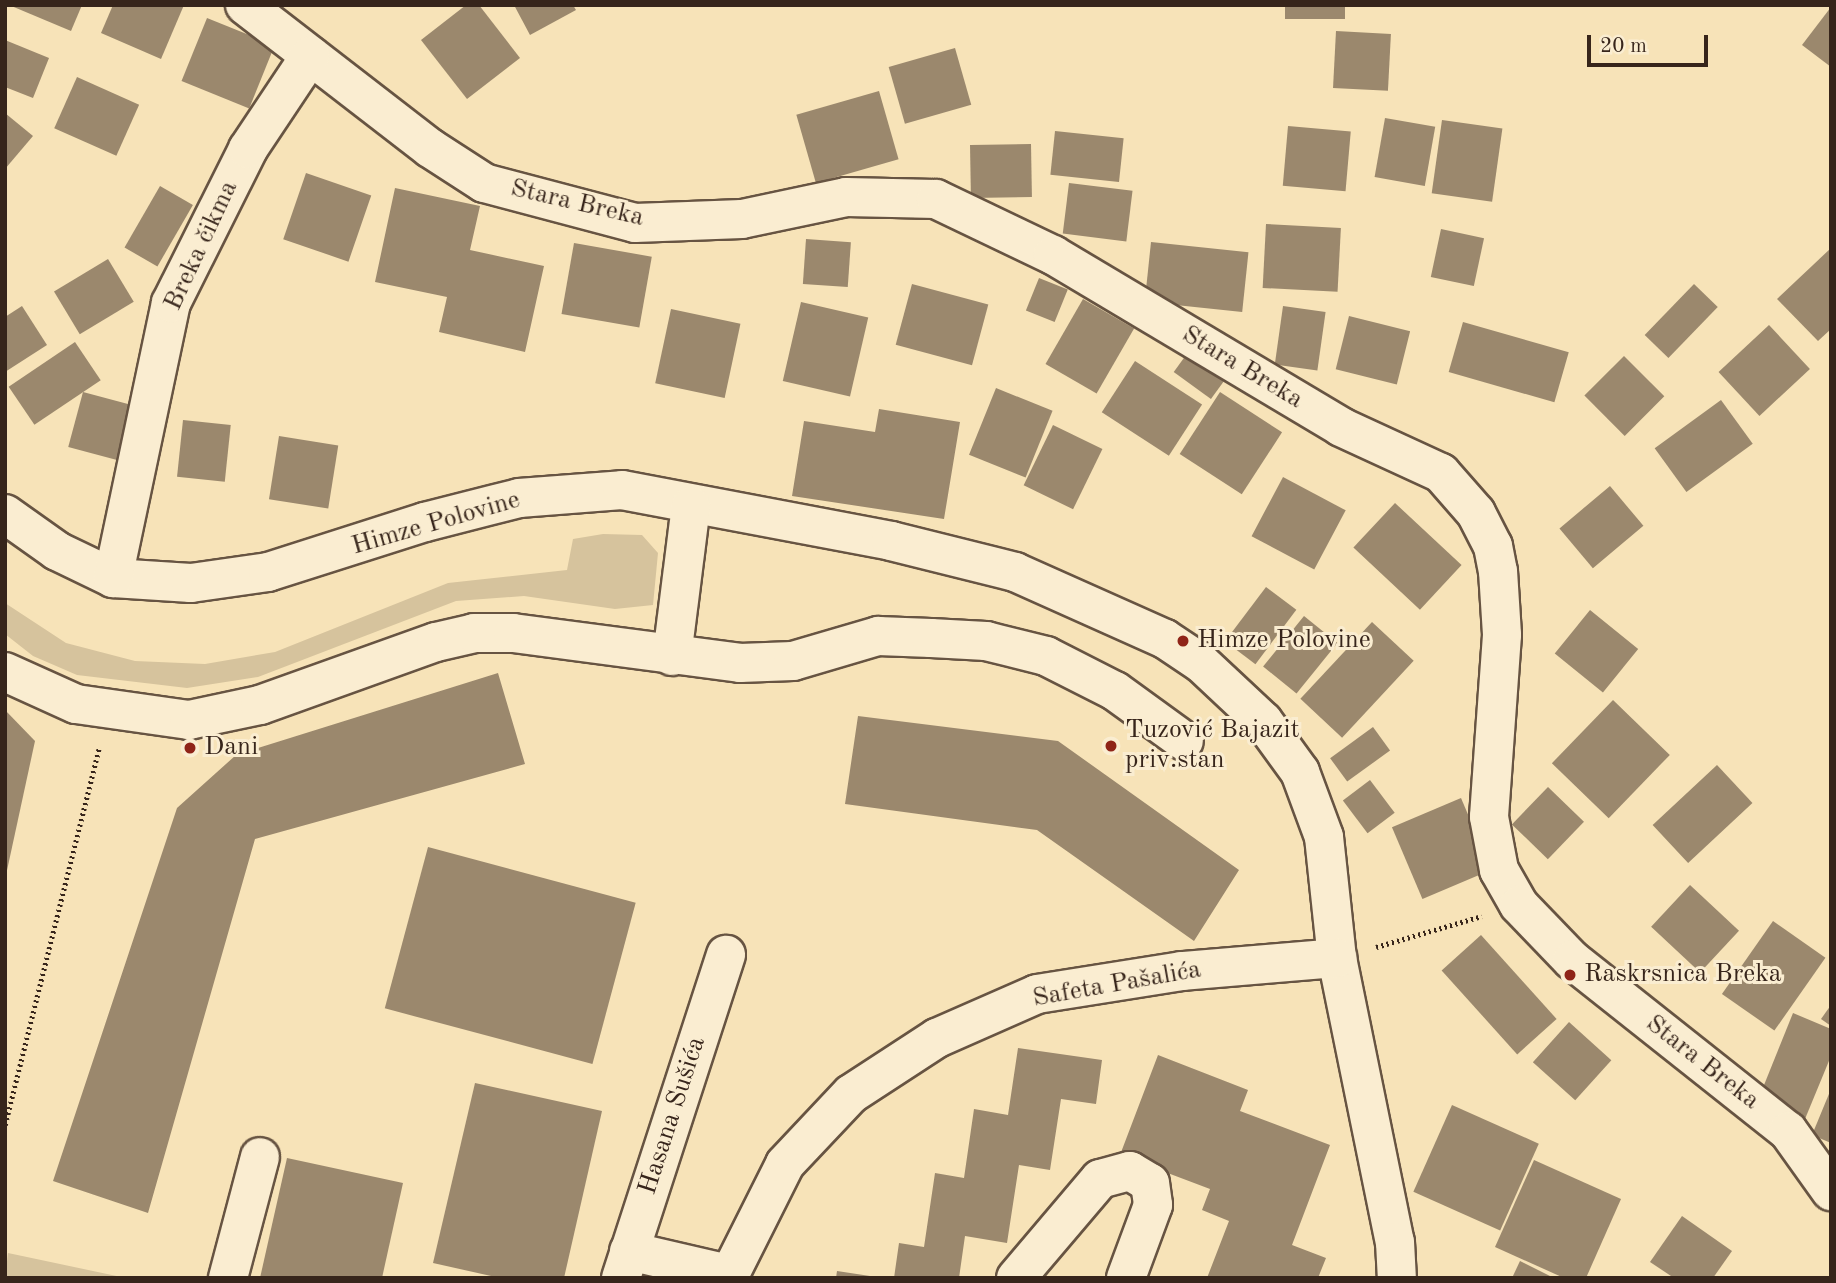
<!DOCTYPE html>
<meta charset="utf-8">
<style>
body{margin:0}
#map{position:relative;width:1836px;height:1283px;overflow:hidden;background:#f7e3b8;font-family:"Old Standard TT",serif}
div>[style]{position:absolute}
.green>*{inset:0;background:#d6c39d}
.building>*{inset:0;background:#9b886d;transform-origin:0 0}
.path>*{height:4.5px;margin-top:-2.25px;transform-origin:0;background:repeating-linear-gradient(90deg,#37251b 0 2px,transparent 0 5.5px)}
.roads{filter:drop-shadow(2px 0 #675442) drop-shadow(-2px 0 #675442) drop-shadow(0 2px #675442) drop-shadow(0 -2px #675442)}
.minor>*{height:38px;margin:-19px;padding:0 19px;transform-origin:19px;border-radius:19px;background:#faedd1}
.dots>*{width:19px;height:19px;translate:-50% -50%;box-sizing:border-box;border:4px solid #faedd1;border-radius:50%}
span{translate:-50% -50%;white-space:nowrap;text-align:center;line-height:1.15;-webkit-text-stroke:6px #faedd1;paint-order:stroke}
.street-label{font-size:26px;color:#37251b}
.poi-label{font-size:26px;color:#37251b}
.left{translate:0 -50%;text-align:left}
.frame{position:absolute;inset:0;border:7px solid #37251b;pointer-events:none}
.scale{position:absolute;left:1587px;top:35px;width:121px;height:32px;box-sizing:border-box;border:4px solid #37251b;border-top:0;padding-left:9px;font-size:21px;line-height:24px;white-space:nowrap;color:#37251b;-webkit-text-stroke:5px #faedd1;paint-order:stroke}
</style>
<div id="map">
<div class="green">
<i style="clip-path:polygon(603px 534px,642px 535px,658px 553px,653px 605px,615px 609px,524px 596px,456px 601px,258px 677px,187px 688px,77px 675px,33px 656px,5px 634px,5px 603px,66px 643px,135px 661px,205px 664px,275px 652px,448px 583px,567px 570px,573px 539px)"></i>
<i style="clip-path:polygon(8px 1253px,126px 1278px,5px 1278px)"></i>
</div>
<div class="building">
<i style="clip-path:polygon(9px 5px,82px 5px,71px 31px)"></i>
<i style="clip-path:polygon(113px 5px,184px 5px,161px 59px,101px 33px)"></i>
<i style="clip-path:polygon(466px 5px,479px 5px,520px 58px,467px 99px,421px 40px)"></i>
<i style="clip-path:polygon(514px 5px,573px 5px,576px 10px,530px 35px)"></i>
<i style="left:1285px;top:5px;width:60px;height:14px"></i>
<i style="clip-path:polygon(1831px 7px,1831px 67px,1802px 45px)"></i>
<i style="left:207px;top:18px;width:73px;height:68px;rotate:22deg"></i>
<i style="left:1336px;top:31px;width:55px;height:57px;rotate:3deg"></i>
<i style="clip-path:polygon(5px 40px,49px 58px,33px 98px,5px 87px)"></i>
<i style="left:955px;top:48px;width:59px;height:69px;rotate:74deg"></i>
<i style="left:77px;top:77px;width:68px;height:56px;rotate:24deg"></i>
<i style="left:879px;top:91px;width:71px;height:86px;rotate:74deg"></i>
<i style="clip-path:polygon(5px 113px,33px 136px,5px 169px)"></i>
<i style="left:1385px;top:118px;width:51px;height:60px;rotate:10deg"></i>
<i style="left:1442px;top:120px;width:61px;height:74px;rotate:8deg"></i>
<i style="left:1288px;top:126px;width:63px;height:60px;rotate:5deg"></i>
<i style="left:1055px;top:131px;width:69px;height:44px;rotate:6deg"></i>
<i style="left:1031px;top:144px;width:53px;height:61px;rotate:89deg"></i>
<i style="left:306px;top:173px;width:69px;height:70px;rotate:19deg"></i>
<i style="left:1069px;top:183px;width:64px;height:51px;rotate:7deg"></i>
<i style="left:160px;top:186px;width:38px;height:71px;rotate:30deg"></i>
<i style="clip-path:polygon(395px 188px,480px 206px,470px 250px,544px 266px,525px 352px,439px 332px,447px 297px,375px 282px)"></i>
<i style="left:1266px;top:224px;width:75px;height:64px;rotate:3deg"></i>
<i style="left:1441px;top:229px;width:44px;height:49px;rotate:12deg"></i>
<i style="left:806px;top:239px;width:45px;height:45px;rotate:4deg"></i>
<i style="left:1151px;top:242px;width:98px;height:60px;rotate:6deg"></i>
<i style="left:574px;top:243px;width:79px;height:72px;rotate:10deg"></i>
<i style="clip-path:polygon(1831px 248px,1831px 329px,1818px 341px,1777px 299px)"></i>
<i style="left:108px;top:259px;width:50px;height:63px;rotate:59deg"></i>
<i style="left:1039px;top:278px;width:31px;height:35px;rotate:22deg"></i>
<i style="left:912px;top:284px;width:79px;height:63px;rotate:15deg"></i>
<i style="left:1694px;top:284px;width:33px;height:71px;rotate:44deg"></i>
<i style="left:1083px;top:299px;width:59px;height:75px;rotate:30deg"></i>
<i style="left:801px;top:302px;width:69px;height:81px;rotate:13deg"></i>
<i style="clip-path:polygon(22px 306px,47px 345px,5px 372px,5px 317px)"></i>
<i style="left:1283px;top:306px;width:43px;height:59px;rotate:8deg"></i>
<i style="left:671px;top:309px;width:71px;height:76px;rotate:12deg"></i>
<i style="left:1349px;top:316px;width:63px;height:55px;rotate:14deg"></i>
<i style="left:1463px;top:322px;width:110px;height:52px;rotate:16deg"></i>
<i style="left:1769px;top:325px;width:60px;height:69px;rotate:47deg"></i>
<i style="left:75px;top:342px;width:46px;height:80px;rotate:56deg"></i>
<i style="left:1189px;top:351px;width:46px;height:26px;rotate:36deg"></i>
<i style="left:1624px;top:356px;width:57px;height:56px;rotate:45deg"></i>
<i style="left:1135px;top:361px;width:80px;height:61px;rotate:33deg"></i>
<i style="left:996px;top:388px;width:61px;height:72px;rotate:22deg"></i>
<i style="left:83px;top:392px;width:63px;height:57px;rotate:15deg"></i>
<i style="left:1220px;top:392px;width:74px;height:74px;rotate:33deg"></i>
<i style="left:1721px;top:400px;width:54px;height:82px;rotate:54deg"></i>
<i style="clip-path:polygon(879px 409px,960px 422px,944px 519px,792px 496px,804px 421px,875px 432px)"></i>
<i style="left:183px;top:420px;width:48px;height:57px;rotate:6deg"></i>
<i style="left:1053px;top:425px;width:55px;height:67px;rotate:26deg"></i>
<i style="left:279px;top:436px;width:60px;height:64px;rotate:9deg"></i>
<i style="left:1283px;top:477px;width:71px;height:67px;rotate:28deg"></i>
<i style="left:1610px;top:486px;width:52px;height:66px;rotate:50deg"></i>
<i style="left:1395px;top:503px;width:91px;height:61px;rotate:43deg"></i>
<i style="left:1266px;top:587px;width:38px;height:68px;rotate:37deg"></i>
<i style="left:1590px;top:610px;width:62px;height:56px;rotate:39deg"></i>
<i style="left:1304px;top:616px;width:43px;height:65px;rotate:39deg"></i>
<i style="left:1372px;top:622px;width:57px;height:105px;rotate:43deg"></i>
<i style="clip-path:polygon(498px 673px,525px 764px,255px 839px,148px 1213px,53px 1181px,177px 808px,236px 755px)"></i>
<i style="left:1613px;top:700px;width:79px;height:88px;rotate:44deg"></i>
<i style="clip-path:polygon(5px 710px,35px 741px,6px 875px,5px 875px)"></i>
<i style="clip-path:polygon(858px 716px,1058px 741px,1239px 870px,1194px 941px,1037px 830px,845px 804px)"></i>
<i style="left:1373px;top:727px;width:29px;height:53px;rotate:54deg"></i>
<i style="left:1717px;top:765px;width:52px;height:88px;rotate:47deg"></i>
<i style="left:1370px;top:780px;width:41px;height:34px;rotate:53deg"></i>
<i style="left:1548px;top:787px;width:50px;height:52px;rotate:44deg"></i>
<i style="left:1461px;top:798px;width:78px;height:75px;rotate:67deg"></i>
<i style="left:428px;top:847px;width:215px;height:167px;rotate:15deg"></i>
<i style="left:1690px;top:885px;width:67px;height:57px;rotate:43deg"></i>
<i style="left:1773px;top:921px;width:64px;height:89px;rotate:35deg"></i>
<i style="left:1481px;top:935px;width:113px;height:53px;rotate:48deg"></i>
<i style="clip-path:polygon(1831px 1005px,1831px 1026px,1821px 1019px)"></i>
<i style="clip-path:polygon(1793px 1013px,1831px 1029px,1831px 1056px,1805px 1119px,1758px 1100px)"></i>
<i style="left:1569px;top:1022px;width:57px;height:54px;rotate:42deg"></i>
<i style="clip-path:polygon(1018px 1048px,1102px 1060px,1096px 1104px,1061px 1099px,1050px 1170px,1019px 1165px,1007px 1243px,965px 1236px,959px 1278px,894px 1278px,899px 1243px,924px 1247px,935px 1173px,964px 1178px,974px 1109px,1008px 1115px)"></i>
<i style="clip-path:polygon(1158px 1055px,1248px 1090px,1240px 1111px,1330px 1145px,1292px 1245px,1326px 1258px,1318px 1278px,1207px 1278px,1229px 1221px,1202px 1210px,1210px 1189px,1120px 1155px)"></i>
<i style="clip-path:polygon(475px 1083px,602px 1111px,564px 1278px,500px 1278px,433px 1263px)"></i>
<i style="clip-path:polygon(1831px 1089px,1831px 1143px,1812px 1135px)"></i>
<i style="left:1452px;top:1105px;width:95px;height:95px;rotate:24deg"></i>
<i style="clip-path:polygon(287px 1158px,403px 1183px,382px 1278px,260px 1278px)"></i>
<i style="clip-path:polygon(1534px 1160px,1621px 1199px,1586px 1278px,1564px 1278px,1495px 1247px)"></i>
<i style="clip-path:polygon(1682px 1216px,1732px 1251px,1713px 1278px,1674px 1278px,1650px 1262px)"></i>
<i style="clip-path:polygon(1520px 1261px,1554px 1278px,1512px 1278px)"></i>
<i style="clip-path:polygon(837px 1271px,870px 1276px,869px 1278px,836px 1278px)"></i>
</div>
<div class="path">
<i style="left:1376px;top:947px;width:110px;rotate:-16.3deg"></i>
<i style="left:5px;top:1125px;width:390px;rotate:-76deg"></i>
</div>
<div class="roads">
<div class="minor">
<i style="left:245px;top:5px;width:234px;rotate:37.7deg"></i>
<i style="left:430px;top:148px;width:64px;rotate:32.9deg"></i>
<i style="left:484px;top:183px;width:156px;rotate:14.8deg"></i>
<i style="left:635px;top:223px;width:107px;rotate:-2.1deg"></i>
<i style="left:742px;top:219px;width:106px;rotate:-11.9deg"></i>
<i style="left:846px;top:197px;width:90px;rotate:1.3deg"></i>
<i style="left:936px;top:199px;width:130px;rotate:25.6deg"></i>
<i style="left:1053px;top:255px;width:335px;rotate:30.8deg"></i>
<i style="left:1341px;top:427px;width:110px;rotate:24.7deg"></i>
<i style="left:1441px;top:473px;width:53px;rotate:48.8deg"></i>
<i style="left:1476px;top:513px;width:37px;rotate:63deg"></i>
<i style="left:1493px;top:546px;width:25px;rotate:79deg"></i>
<i style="left:1498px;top:571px;width:64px;rotate:86.4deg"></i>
<i style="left:1502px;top:635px;width:182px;rotate:94.1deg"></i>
<i style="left:1489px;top:817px;width:54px;rotate:79.3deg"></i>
<i style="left:1499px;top:870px;width:40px;rotate:60.3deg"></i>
<i style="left:1519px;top:905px;width:76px;rotate:46.1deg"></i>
<i style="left:1572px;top:960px;width:275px;rotate:38.4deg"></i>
<i style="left:1788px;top:1131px;width:74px;rotate:54.4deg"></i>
<i style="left:5px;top:514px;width:64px;rotate:35.4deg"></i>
<i style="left:57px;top:551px;width:62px;rotate:25.7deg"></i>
<i style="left:113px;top:578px;width:78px;rotate:3.7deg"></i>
<i style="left:191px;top:583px;width:78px;rotate:-8.1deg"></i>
<i style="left:268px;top:572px;width:165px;rotate:-17.7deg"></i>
<i style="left:425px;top:522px;width:97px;rotate:-14.3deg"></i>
<i style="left:519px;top:498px;width:103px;rotate:-4.4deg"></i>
<i style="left:622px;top:490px;width:274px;rotate:10.7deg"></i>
<i style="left:891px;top:541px;width:128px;rotate:14deg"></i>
<i style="left:1015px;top:572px;width:164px;rotate:24.1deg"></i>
<i style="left:1165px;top:639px;width:43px;rotate:33.7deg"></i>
<i style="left:1201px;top:663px;width:85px;rotate:43.1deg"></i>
<i style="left:1263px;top:721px;width:63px;rotate:54deg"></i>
<i style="left:1300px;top:772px;width:69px;rotate:69.7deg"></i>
<i style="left:1324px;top:837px;width:122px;rotate:83.9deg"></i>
<i style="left:1337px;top:958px;width:290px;rotate:78.5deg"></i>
<i style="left:1395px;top:1242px;width:36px;rotate:87deg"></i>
<i style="left:113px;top:578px;width:281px;rotate:-78.1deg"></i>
<i style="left:171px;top:303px;width:172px;rotate:-63.4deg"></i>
<i style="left:248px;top:149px;width:112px;rotate:-56.3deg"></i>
<i style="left:672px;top:656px;width:151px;rotate:-82.8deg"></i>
<i style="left:5px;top:672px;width:78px;rotate:24.3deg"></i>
<i style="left:76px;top:704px;width:114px;rotate:8.1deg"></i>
<i style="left:189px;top:720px;width:73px;rotate:-11.9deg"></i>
<i style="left:260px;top:705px;width:187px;rotate:-19.7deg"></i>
<i style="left:436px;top:642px;width:39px;rotate:-13deg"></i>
<i style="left:474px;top:633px;width:39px"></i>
<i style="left:513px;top:633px;width:229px;rotate:7.5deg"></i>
<i style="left:740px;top:663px;width:53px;rotate:-2.2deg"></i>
<i style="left:793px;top:661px;width:89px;rotate:-16.4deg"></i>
<i style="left:878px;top:636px;width:53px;rotate:2.2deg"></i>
<i style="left:931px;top:638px;width:55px;rotate:3.1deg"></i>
<i style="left:986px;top:641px;width:62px;rotate:14deg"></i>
<i style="left:1046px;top:656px;width:77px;rotate:26.9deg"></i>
<i style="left:1115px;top:691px;width:85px;rotate:35.9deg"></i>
<i style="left:629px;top:1251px;width:102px;rotate:13.1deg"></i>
<i style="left:228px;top:1278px;width:125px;rotate:-75.2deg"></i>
<i style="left:621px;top:1278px;width:340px;rotate:-72deg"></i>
<i style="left:728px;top:1278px;width:127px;rotate:-63.4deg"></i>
<i style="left:785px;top:1164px;width:96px;rotate:-46.7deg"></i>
<i style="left:851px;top:1094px;width:103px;rotate:-33.1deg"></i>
<i style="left:937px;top:1038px;width:109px;rotate:-23.7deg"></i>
<i style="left:1037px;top:994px;width:147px;rotate:-9deg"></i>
<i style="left:1182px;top:971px;width:156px;rotate:-4.8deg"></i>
<i style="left:1016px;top:1278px;width:130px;rotate:-49.7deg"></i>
<i style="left:1100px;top:1179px;width:31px;rotate:-15deg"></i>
<i style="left:1130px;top:1171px;width:23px;rotate:31deg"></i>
<i style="left:1150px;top:1183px;width:22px;rotate:82deg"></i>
<i style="left:1153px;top:1205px;width:78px;rotate:110.3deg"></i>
</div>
</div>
<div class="dots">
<i style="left:1183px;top:641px;background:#8f2418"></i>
<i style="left:1111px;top:746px;background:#8f2418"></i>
<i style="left:190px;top:748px;background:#8f2418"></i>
<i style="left:1570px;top:975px;background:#8f2418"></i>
</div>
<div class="street-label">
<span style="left:577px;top:204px;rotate:13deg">Stara Breka</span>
<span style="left:202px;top:246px;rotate:-65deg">Breka čikma</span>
<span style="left:1242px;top:368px;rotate:31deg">Stara Breka</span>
<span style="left:436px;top:524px;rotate:-16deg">Himze Polovine</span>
<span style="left:1117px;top:985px;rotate:-10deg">Safeta Pašalića</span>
<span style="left:1702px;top:1063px;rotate:38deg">Stara Breka</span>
<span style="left:673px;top:1116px;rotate:-72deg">Hasana Sušića</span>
</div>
<div class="poi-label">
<span class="left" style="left:1197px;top:641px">Himze Polovine</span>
<span class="left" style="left:1125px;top:746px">Tuzović Bajazit<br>priv.stan</span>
<span class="left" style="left:204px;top:748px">Dani</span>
<span class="left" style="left:1584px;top:975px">Raskrsnica Breka</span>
</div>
<div class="frame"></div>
<div class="scale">20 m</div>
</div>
